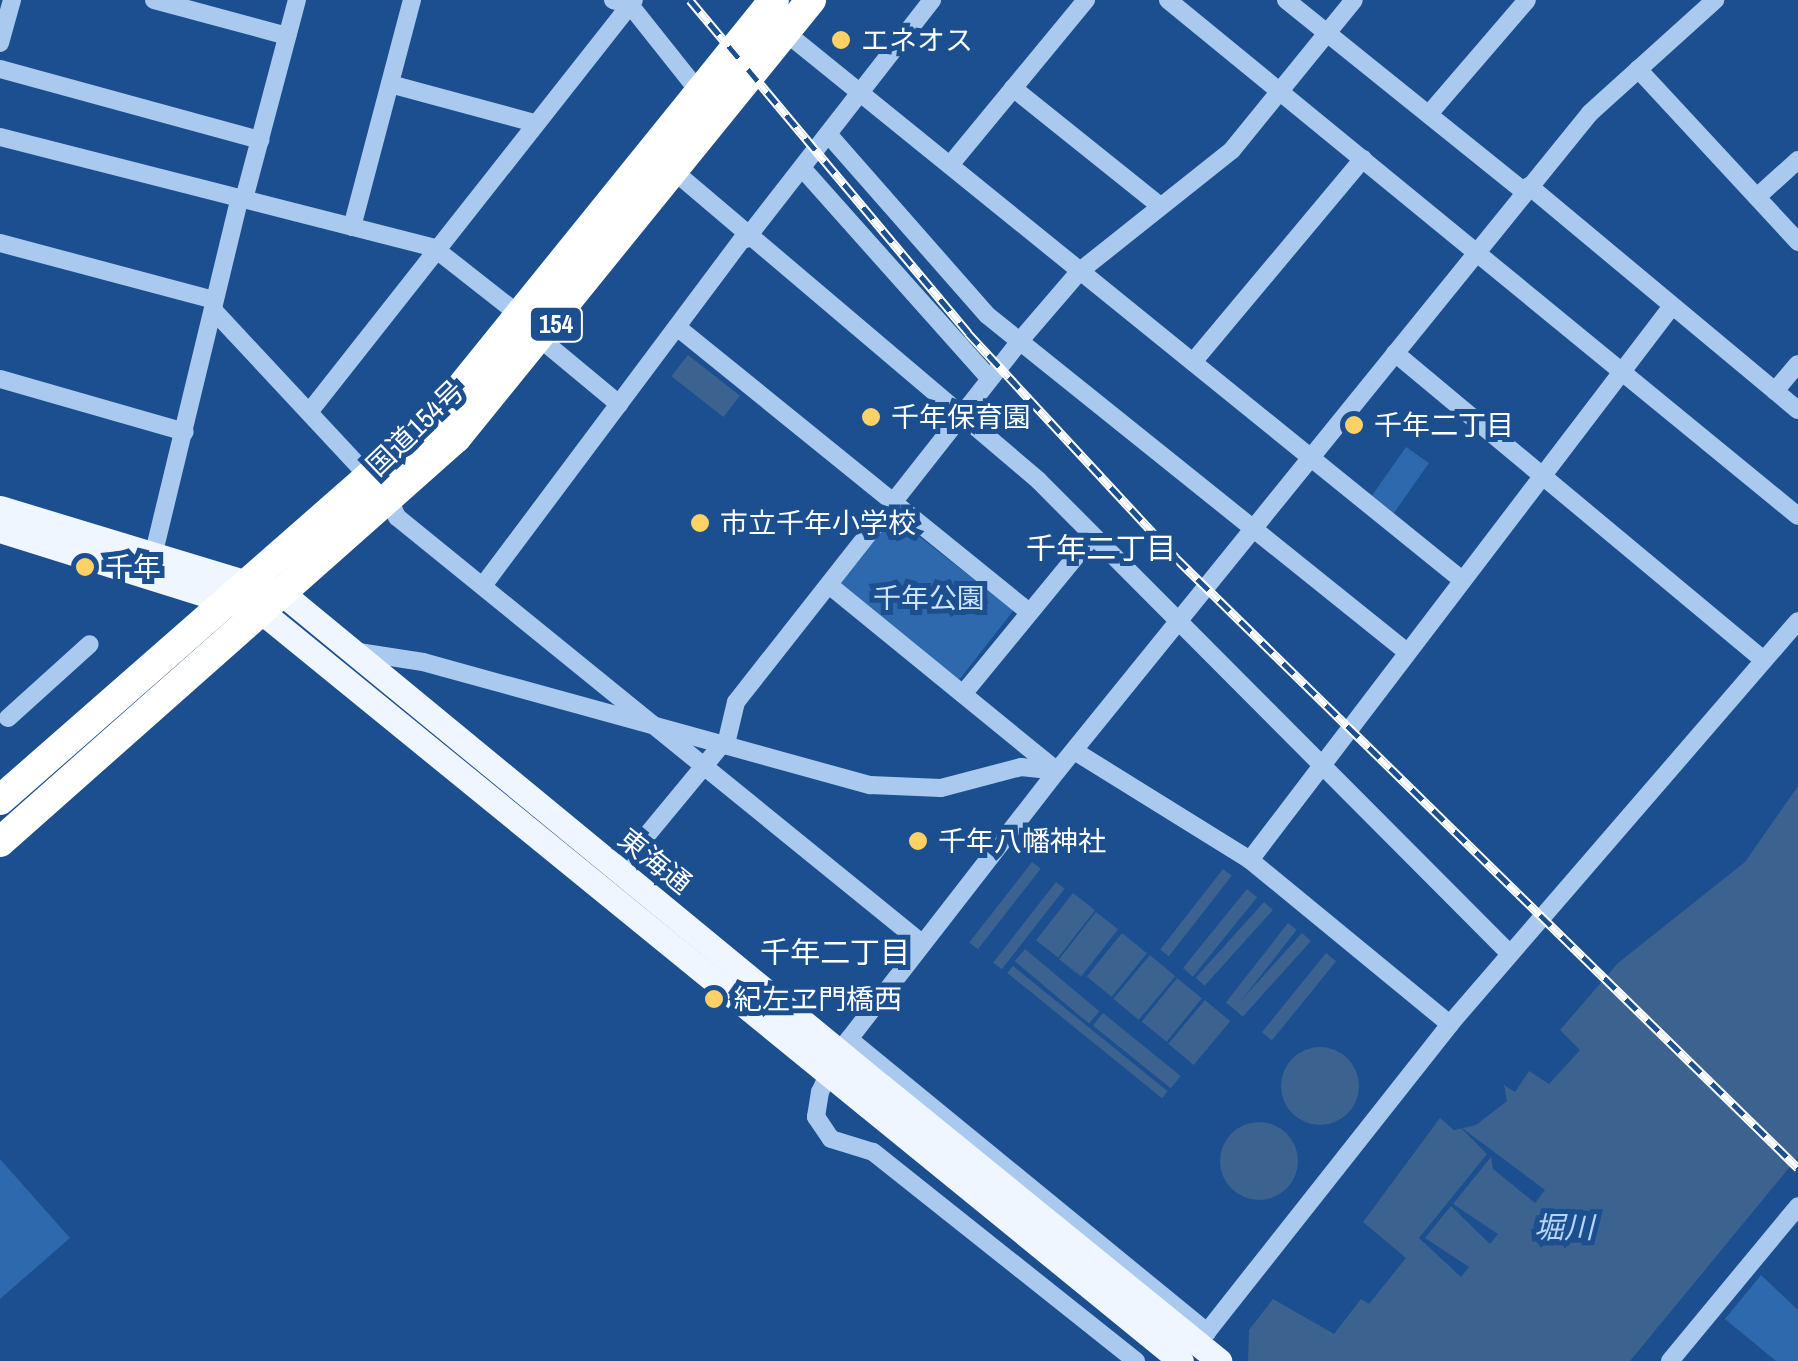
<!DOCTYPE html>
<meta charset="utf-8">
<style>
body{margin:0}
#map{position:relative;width:1798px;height:1361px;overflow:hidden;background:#1b4f8f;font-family:"Archivo Narrow","Noto Sans JP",sans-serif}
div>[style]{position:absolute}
.green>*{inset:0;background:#2e69ad;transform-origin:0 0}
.water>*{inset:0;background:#3c6290;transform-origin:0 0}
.round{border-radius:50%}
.pier>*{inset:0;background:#1b4f8f}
.minor>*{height:18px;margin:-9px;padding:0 9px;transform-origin:9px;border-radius:9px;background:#a9c9ee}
.major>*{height:25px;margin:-12.5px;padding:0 12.5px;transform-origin:12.5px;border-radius:12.5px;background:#f0f6ff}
.highway>*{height:30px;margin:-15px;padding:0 15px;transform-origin:15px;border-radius:15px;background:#fff}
.rail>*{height:9px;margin-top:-4.5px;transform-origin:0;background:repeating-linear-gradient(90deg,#1b4f8f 0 15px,#fff 0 30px);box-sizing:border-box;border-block:2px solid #fff}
.major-bridge>*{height:25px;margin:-12.5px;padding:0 12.5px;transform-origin:12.5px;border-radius:12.5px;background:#f0f6ff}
.dots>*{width:28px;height:28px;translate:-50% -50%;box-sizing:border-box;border:5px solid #1b4f8f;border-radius:50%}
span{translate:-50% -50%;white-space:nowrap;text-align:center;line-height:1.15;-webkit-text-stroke:10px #1b4f8f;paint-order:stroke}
.shield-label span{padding:2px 8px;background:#1b4f8f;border:2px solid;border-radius:8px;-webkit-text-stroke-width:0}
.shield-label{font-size:25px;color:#fff;font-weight:700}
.poi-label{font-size:28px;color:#fff}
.left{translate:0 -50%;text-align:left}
.street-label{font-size:28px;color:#fff}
.park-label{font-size:28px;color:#cfe3fa}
.neighbourhood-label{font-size:30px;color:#fff}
.water-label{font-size:30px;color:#b5d3f5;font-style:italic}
</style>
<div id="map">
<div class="green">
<i style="left:1406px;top:447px;width:28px;height:61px;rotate:35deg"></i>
<i style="left:893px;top:516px;width:153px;height:88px;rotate:38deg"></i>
<i style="clip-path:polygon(0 1159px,70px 1238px,0 1299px)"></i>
<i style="clip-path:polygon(1761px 1275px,1798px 1310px,1798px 1361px,1776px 1361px,1725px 1319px)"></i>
</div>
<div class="water">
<i style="left:688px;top:355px;width:66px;height:27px;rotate:38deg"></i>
<i style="clip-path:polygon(1798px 786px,1798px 1157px,1630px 1361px,1248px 1361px,1249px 1330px,1273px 1299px,1334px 1334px,1361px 1299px,1369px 1304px,1406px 1258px,1363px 1222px,1440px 1118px,1454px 1130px,1476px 1125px,1507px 1101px,1504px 1085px,1515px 1092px,1529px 1071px,1549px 1084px,1580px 1050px,1560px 1030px,1618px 963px,1745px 862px)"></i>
<i style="left:1032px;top:862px;width:11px;height:102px;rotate:38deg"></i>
<i style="left:1223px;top:869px;width:11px;height:102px;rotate:38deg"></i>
<i style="left:1056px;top:882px;width:11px;height:102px;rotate:38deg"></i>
<i style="left:1247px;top:889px;width:13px;height:102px;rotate:39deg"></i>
<i style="left:1073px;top:893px;width:28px;height:60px;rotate:38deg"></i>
<i style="left:1264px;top:902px;width:12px;height:102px;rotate:42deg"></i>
<i style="left:1096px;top:912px;width:28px;height:60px;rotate:38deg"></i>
<i style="left:1288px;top:923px;width:11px;height:101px;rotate:38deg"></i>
<i style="left:1122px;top:933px;width:32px;height:56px;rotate:39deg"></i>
<i style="left:1302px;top:933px;width:12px;height:102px;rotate:42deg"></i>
<i style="left:1025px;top:949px;width:97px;height:16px;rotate:40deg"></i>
<i style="left:1326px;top:953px;width:13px;height:102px;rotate:39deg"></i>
<i style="left:1150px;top:955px;width:33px;height:57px;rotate:40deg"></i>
<i style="left:1013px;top:966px;width:199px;height:9px;rotate:39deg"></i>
<i style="left:1177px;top:978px;width:32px;height:56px;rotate:39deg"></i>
<i style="left:1205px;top:1000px;width:33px;height:57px;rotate:40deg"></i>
<i style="left:1103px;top:1013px;width:100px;height:16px;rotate:39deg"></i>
<i class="round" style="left:1281px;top:1047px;width:78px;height:78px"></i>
<i class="round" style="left:1220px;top:1122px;width:78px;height:78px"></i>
</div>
<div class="pier">
<i style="clip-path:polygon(1458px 1125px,1545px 1190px,1535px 1203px,1493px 1169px,1491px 1157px,1453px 1204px,1498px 1234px,1490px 1244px,1451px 1206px,1425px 1238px,1469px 1267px,1461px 1277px,1419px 1238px,1487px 1154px)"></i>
</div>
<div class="minor">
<i style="left:154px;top:0;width:138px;rotate:15.1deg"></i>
<i style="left:613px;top:0;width:18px;rotate:16deg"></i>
<i style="left:630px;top:5px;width:112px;rotate:51.5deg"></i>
<i style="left:1168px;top:0;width:814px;rotate:39.32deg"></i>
<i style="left:1286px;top:0;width:307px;rotate:38.8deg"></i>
<i style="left:785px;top:32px;width:871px;rotate:38.99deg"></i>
<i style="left:0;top:43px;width:45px;rotate:-74.4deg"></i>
<i style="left:0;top:69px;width:270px;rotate:15.3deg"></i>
<i style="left:1638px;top:69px;width:236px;rotate:47.2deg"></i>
<i style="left:390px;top:84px;width:150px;rotate:15.1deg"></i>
<i style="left:1013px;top:88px;width:187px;rotate:38.7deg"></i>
<i style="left:1429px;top:114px;width:150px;rotate:-49.3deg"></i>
<i style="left:828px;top:134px;width:241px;rotate:48.7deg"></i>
<i style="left:987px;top:315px;width:538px;rotate:38.74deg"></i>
<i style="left:0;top:137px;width:448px;rotate:14.3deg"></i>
<i style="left:434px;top:248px;width:112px;rotate:38.1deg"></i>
<i style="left:950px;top:165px;width:214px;rotate:-50.5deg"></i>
<i style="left:802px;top:168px;width:281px;rotate:48.3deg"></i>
<i style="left:675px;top:172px;width:477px;rotate:40.3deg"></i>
<i style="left:1039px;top:481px;width:666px;rotate:45.12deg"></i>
<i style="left:1529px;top:186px;width:350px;rotate:39.8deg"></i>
<i style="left:1757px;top:197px;width:55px;rotate:-42.1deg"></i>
<i style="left:244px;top:199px;width:206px;rotate:-75.1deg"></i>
<i style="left:352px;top:227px;width:235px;rotate:-75.2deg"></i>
<i style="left:746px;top:239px;width:303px;rotate:-52.1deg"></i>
<i style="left:0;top:243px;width:221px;rotate:14.9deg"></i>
<i style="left:216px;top:313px;width:224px;rotate:47deg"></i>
<i style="left:677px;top:327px;width:453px;rotate:39deg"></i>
<i style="left:543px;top:341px;width:99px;rotate:39.7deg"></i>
<i style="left:1395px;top:353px;width:480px;rotate:39.8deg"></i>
<i style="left:1193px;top:362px;width:265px;rotate:-50.1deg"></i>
<i style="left:0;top:379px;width:192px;rotate:16deg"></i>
<i style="left:1775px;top:391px;width:35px;rotate:-50deg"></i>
<i style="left:310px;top:411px;width:523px;rotate:-51.75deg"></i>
<i style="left:389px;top:499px;width:20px;rotate:66deg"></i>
<i style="left:397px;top:517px;width:677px;rotate:39.07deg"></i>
<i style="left:154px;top:552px;width:361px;rotate:-76.4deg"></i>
<i style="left:485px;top:583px;width:432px;rotate:-53.2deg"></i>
<i style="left:829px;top:585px;width:294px;rotate:39.2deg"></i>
<i style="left:352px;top:651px;width:72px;rotate:8.8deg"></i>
<i style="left:423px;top:662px;width:464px;rotate:15.4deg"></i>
<i style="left:870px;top:785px;width:71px;rotate:2.4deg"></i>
<i style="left:941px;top:788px;width:83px;rotate:-14.7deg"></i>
<i style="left:1021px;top:767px;width:36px;rotate:6deg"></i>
<i style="left:963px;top:694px;width:203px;rotate:-50.6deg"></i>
<i style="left:8px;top:718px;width:110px;rotate:-42.1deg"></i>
<i style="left:726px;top:744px;width:43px;rotate:-76.6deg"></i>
<i style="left:736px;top:702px;width:457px;rotate:-51.8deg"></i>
<i style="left:1018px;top:343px;width:95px;rotate:-49.3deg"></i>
<i style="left:1080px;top:271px;width:194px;rotate:-38.5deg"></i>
<i style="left:1232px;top:150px;width:193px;rotate:-50.9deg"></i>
<i style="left:1076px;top:752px;width:205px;rotate:31.8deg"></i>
<i style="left:1250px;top:860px;width:259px;rotate:39.4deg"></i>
<i style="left:1250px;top:860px;width:696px;rotate:-52.7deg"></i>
<i style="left:618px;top:870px;width:165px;rotate:-50.4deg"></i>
<i style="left:849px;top:1039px;width:463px;rotate:39.3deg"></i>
<i style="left:1207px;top:1332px;width:392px;rotate:-51.7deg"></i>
<i style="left:1450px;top:1024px;width:532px;rotate:-49.19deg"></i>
<i style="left:1136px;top:1361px;width:336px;rotate:-141.5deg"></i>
<i style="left:873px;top:1152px;width:44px;rotate:-162.8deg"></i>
<i style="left:831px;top:1139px;width:27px;rotate:-124deg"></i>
<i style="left:816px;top:1117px;width:25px;rotate:-81deg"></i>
<i style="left:820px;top:1092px;width:44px;rotate:-64.6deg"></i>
<i style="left:839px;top:1052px;width:356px;rotate:-52.2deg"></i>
<i style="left:1057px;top:771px;width:847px;rotate:-50.99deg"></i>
<i style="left:1590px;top:113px;width:169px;rotate:-42.1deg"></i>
<i style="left:1670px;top:1361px;width:201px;rotate:-50.4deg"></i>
</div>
<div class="major">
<i style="left:0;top:508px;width:296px;rotate:16.9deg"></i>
<i style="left:283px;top:594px;width:774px;rotate:39.45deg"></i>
<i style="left:0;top:530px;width:275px;rotate:17.4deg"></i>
<i style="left:262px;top:612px;width:780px;rotate:39.18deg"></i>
</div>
<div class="highway">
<i style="left:0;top:800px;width:581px;rotate:-41.23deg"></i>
<i style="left:437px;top:417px;width:536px;rotate:-51.06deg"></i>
<i style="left:0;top:842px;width:609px;rotate:-41.54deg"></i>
<i style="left:456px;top:438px;width:564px;rotate:-50.98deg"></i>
</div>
<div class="rail">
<i style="left:690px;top:0;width:434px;rotate:50.1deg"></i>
<i style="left:968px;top:333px;width:306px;rotate:47.2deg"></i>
<i style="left:1176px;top:558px;width:871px;rotate:44.44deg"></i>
</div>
<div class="major-bridge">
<i style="left:881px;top:1086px;width:436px;rotate:39.1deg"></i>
<i style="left:867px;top:1105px;width:405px;rotate:39.2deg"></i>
</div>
<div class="dots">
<i style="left:841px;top:40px;background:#ffd166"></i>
<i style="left:871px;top:417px;background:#ffd166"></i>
<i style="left:1354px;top:425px;background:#ffd166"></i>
<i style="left:700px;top:523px;background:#ffd166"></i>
<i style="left:85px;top:567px;background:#ffd166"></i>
<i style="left:918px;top:841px;background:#ffd166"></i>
<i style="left:714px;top:999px;background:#ffd166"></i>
</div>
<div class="shield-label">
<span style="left:556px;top:324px">154</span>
</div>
<div class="poi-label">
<span class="left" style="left:861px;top:40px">エネオス</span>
<span class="left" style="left:891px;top:417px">千年保育園</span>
<span class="left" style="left:1374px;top:425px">千年二丁目</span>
<span class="left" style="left:720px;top:523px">市立千年小学校</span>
<span class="left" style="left:105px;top:567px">千年</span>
<span class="left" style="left:938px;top:841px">千年八幡神社</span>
<span class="left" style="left:734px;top:999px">紀左ヱ門橋西</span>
</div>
<div class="street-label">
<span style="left:415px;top:428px;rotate:-44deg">国道154号</span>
<span style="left:655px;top:861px;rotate:39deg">東海通</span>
</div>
<div class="park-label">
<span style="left:929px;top:598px">千年公園</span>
</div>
<div class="neighbourhood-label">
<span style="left:1101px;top:548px">千年二丁目</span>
<span style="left:835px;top:952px">千年二丁目</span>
</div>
<div class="water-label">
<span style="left:1564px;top:1227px">堀川</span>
</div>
</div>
